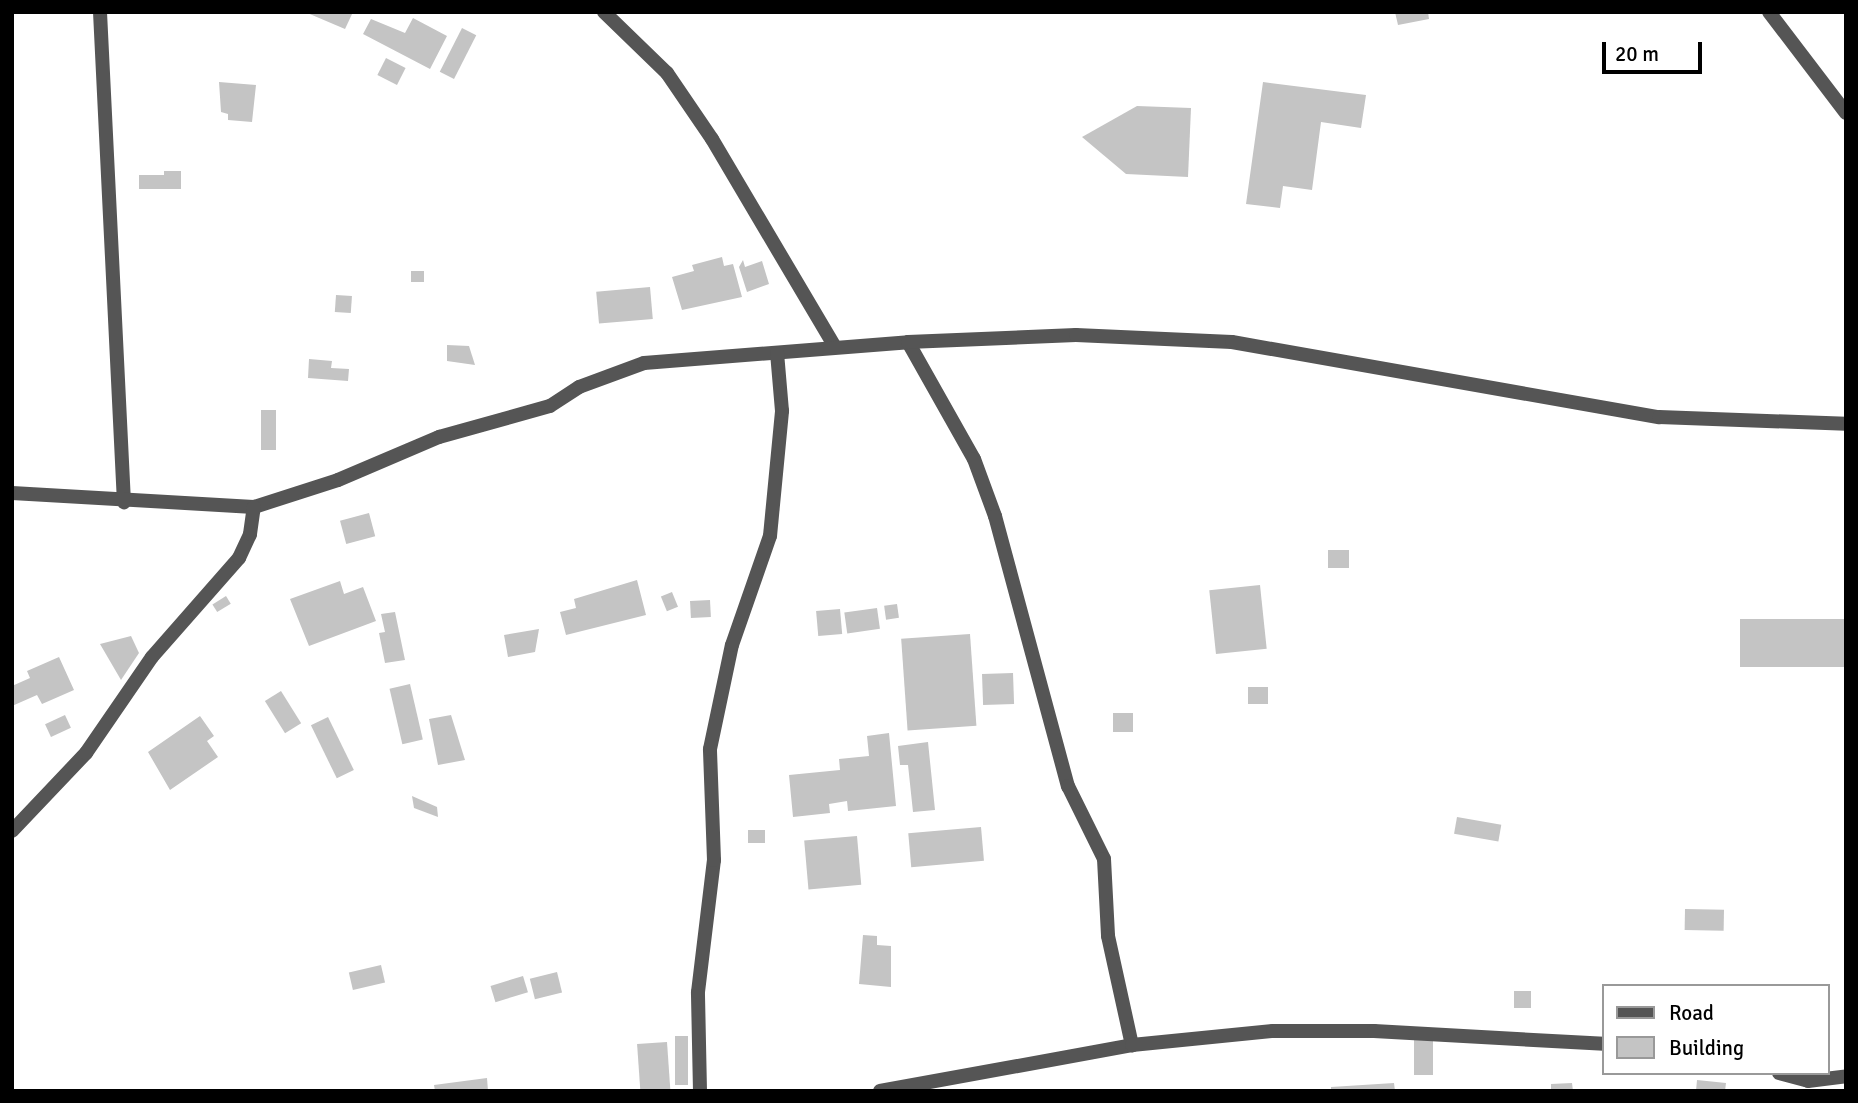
<!DOCTYPE html>
<style>
body{margin:0}
#map{position:relative;width:1858px;height:1103px;overflow:hidden;background:#fff;font-family:Signika,sans-serif}
div>[style]{position:absolute}
.building>*{inset:0;background:#c4c4c4;transform-origin:0 0}
.minor>*{height:14px;margin:-7px;padding:0 7px;transform-origin:7px;border-radius:7px;background:#555}
span{translate:-50% -50%;white-space:nowrap;text-align:center;line-height:1.15;-webkit-text-stroke:5px #fff;paint-order:stroke}
.frame{position:absolute;inset:0;border:14px solid #000;pointer-events:none}
.legend{position:absolute;left:1602px;top:984px;width:228px;height:91px;box-sizing:border-box;background:#fff;border:2px solid #999;margin:0;padding:9px 12px;list-style:none;font-size:21px;color:#000}
.legend li{display:flex;align-items:center;gap:14px;height:35px}
.legend b{width:35px;border:2px solid #999}
.scale{position:absolute;left:1602px;top:42px;width:100px;height:32px;box-sizing:border-box;border:4px solid #000;border-top:0;padding-left:9px;font-size:21px;line-height:24px;white-space:nowrap;color:#000;-webkit-text-stroke:5px #fff;paint-order:stroke}
</style>
<div id="map">
<div class="building">
<i style="clip-path:polygon(305px 12px,353px 12px,345px 29px)"></i>
<i style="clip-path:polygon(1395px 12px,1428px 12px,1429px 19px,1398px 25px)"></i>
<i style="clip-path:polygon(413px 18px,447px 36px,430px 69px,363px 34px,371px 19px,405px 33px)"></i>
<i style="left:462px;top:28px;width:16px;height:49px;rotate:27deg"></i>
<i style="left:386px;top:58px;width:22px;height:19px;rotate:27deg"></i>
<i style="clip-path:polygon(219px 82px,256px 85px,252px 122px,228px 120px,228px 114px,221px 112px)"></i>
<i style="clip-path:polygon(1263px 82px,1366px 95px,1361px 128px,1321px 122px,1312px 190px,1283px 186px,1280px 208px,1246px 204px)"></i>
<i style="clip-path:polygon(1137px 106px,1191px 108px,1188px 177px,1126px 174px,1082px 137px)"></i>
<i style="clip-path:polygon(164px 171px,181px 171px,181px 189px,139px 189px,139px 175px,164px 175px)"></i>
<i style="clip-path:polygon(722px 257px,724px 266px,733px 264px,742px 297px,682px 310px,672px 277px,694px 271px,692px 265px)"></i>
<i style="clip-path:polygon(743px 260px,745px 267px,762px 261px,769px 284px,747px 292px,739px 267px)"></i>
<i style="left:411px;top:271px;width:13px;height:11px"></i>
<i style="left:650px;top:287px;width:32px;height:54px;rotate:85deg"></i>
<i style="left:336px;top:295px;width:16px;height:17px;rotate:4deg"></i>
<i style="clip-path:polygon(447px 345px,469px 346px,475px 365px,447px 361px)"></i>
<i style="clip-path:polygon(309px 359px,332px 361px,331px 368px,349px 369px,348px 381px,308px 378px)"></i>
<i style="left:261px;top:410px;width:15px;height:40px"></i>
<i style="left:369px;top:513px;width:24px;height:30px;rotate:75deg"></i>
<i style="left:1328px;top:550px;width:21px;height:18px"></i>
<i style="clip-path:polygon(637px 580px,646px 615px,566px 635px,560px 612px,576px 608px,574px 599px)"></i>
<i style="clip-path:polygon(340px 581px,344px 594px,363px 587px,376px 621px,309px 646px,290px 599px)"></i>
<i style="left:1260px;top:585px;width:64px;height:51px;rotate:84deg"></i>
<i style="left:672px;top:592px;width:16px;height:12px;rotate:68deg"></i>
<i style="left:226px;top:596px;width:9px;height:16px;rotate:58deg"></i>
<i style="left:710px;top:600px;width:17px;height:20px;rotate:87deg"></i>
<i style="left:897px;top:604px;width:14px;height:13px;rotate:82deg"></i>
<i style="left:877px;top:608px;width:21px;height:33px;rotate:82deg"></i>
<i style="left:840px;top:609px;width:25px;height:24px;rotate:85deg"></i>
<i style="clip-path:polygon(395px 612px,405px 660px,385px 663px,379px 633px,385px 632px,381px 614px)"></i>
<i style="left:1846px;top:619px;width:48px;height:106px;rotate:90deg"></i>
<i style="clip-path:polygon(539px 629px,535px 652px,508px 657px,504px 635px)"></i>
<i style="left:970px;top:634px;width:92px;height:69px;rotate:86deg"></i>
<i style="clip-path:polygon(131px 636px,139px 653px,121px 680px,100px 644px)"></i>
<i style="clip-path:polygon(59px 657px,74px 690px,42px 704px,37px 695px,12px 706px,12px 686px,30px 678px,27px 671px)"></i>
<i style="left:1013px;top:673px;width:31px;height:31px;rotate:88deg"></i>
<i style="left:410px;top:684px;width:57px;height:21px;rotate:77deg"></i>
<i style="left:1248px;top:687px;width:20px;height:17px"></i>
<i style="left:281px;top:691px;width:38px;height:19px;rotate:58deg"></i>
<i style="left:1113px;top:713px;width:20px;height:19px"></i>
<i style="left:65px;top:715px;width:14px;height:22px;rotate:65deg"></i>
<i style="clip-path:polygon(451px 715px,465px 760px,438px 765px,429px 719px)"></i>
<i style="clip-path:polygon(200px 716px,214px 736px,207px 741px,218px 757px,170px 790px,148px 752px)"></i>
<i style="left:328px;top:717px;width:59px;height:19px;rotate:64deg"></i>
<i style="clip-path:polygon(889px 733px,896px 806px,848px 811px,847px 801px,829px 804px,830px 813px,793px 817px,789px 775px,840px 770px,839px 759px,869px 756px,867px 736px)"></i>
<i style="clip-path:polygon(928px 742px,935px 810px,913px 812px,908px 765px,900px 765px,898px 746px)"></i>
<i style="clip-path:polygon(412px 796px,437px 807px,438px 817px,414px 808px)"></i>
<i style="left:1457px;top:817px;width:45px;height:17px;rotate:10deg"></i>
<i style="left:981px;top:827px;width:34px;height:73px;rotate:85deg"></i>
<i style="left:765px;top:830px;width:13px;height:17px;rotate:90deg"></i>
<i style="left:857px;top:836px;width:49px;height:53px;rotate:85deg"></i>
<i style="left:1685px;top:909px;width:39px;height:21px;rotate:1deg"></i>
<i style="clip-path:polygon(863px 935px,877px 936px,877px 945px,891px 946px,891px 987px,859px 984px)"></i>
<i style="left:381px;top:965px;width:18px;height:33px;rotate:77deg"></i>
<i style="left:557px;top:972px;width:21px;height:28px;rotate:76deg"></i>
<i style="left:523px;top:976px;width:17px;height:34px;rotate:73deg"></i>
<i style="left:1514px;top:991px;width:17px;height:17px"></i>
<i style="left:675px;top:1036px;width:13px;height:49px"></i>
<i style="left:1414px;top:1040px;width:19px;height:35px"></i>
<i style="left:667px;top:1042px;width:47px;height:30px;rotate:86deg"></i>
<i style="clip-path:polygon(487px 1078px,488px 1091px,435px 1091px,434px 1085px)"></i>
<i style="clip-path:polygon(1697px 1080px,1726px 1083px,1725px 1091px,1696px 1091px)"></i>
<i style="clip-path:polygon(1394px 1083px,1395px 1091px,1331px 1091px,1331px 1087px)"></i>
<i style="clip-path:polygon(1572px 1083px,1573px 1091px,1551px 1091px,1551px 1084px)"></i>
</div>
<div class="minor">
<i style="left:100px;top:12px;width:491px;rotate:87.2deg"></i>
<i style="left:604px;top:12px;width:88px;rotate:44.1deg"></i>
<i style="left:667px;top:73px;width:80px;rotate:55.7deg"></i>
<i style="left:712px;top:139px;width:242px;rotate:59.4deg"></i>
<i style="left:1769px;top:12px;width:127px;rotate:52.7deg"></i>
<i style="left:908px;top:342px;width:134px;rotate:60.6deg"></i>
<i style="left:974px;top:459px;width:61px;rotate:69.8deg"></i>
<i style="left:995px;top:516px;width:280px;rotate:74.9deg"></i>
<i style="left:1068px;top:786px;width:81px;rotate:63.7deg"></i>
<i style="left:1104px;top:859px;width:77px;rotate:87deg"></i>
<i style="left:1108px;top:936px;width:112px;rotate:77.6deg"></i>
<i style="left:12px;top:493px;width:242px;rotate:3.3deg"></i>
<i style="left:254px;top:507px;width:88px;rotate:-17.8deg"></i>
<i style="left:338px;top:480px;width:110px;rotate:-23.1deg"></i>
<i style="left:439px;top:437px;width:115px;rotate:-15.6deg"></i>
<i style="left:550px;top:406px;width:35px;rotate:-33deg"></i>
<i style="left:579px;top:387px;width:69px;rotate:-20.3deg"></i>
<i style="left:644px;top:363px;width:265px;rotate:-4.5deg"></i>
<i style="left:908px;top:342px;width:168px;rotate:-2.4deg"></i>
<i style="left:1076px;top:335px;width:156px;rotate:2.6deg"></i>
<i style="left:1232px;top:342px;width:434px;rotate:10deg"></i>
<i style="left:1659px;top:417px;width:187px;rotate:2.1deg"></i>
<i style="left:12px;top:831px;width:108px;rotate:-46.5deg"></i>
<i style="left:86px;top:753px;width:116px;rotate:-55.5deg"></i>
<i style="left:152px;top:657px;width:132px;rotate:-48.7deg"></i>
<i style="left:239px;top:558px;width:26px;rotate:-65deg"></i>
<i style="left:250px;top:534px;width:27px;rotate:-82deg"></i>
<i style="left:1779px;top:1073px;width:30px;rotate:15deg"></i>
<i style="left:1808px;top:1081px;width:38px;rotate:-7deg"></i>
<i style="left:700px;top:1091px;width:99px;rotate:-91.2deg"></i>
<i style="left:698px;top:992px;width:133px;rotate:-83.1deg"></i>
<i style="left:714px;top:860px;width:111px;rotate:-92.1deg"></i>
<i style="left:710px;top:749px;width:106px;rotate:-78.1deg"></i>
<i style="left:732px;top:645px;width:115px;rotate:-70.8deg"></i>
<i style="left:770px;top:536px;width:126px;rotate:-84.5deg"></i>
<i style="left:782px;top:411px;width:58px;rotate:-94.9deg"></i>
<i style="left:880px;top:1091px;width:256px;rotate:-10.3deg"></i>
<i style="left:1132px;top:1045px;width:142px;rotate:-5.7deg"></i>
<i style="left:1273px;top:1031px;width:101px"></i>
<i style="left:1374px;top:1031px;width:230px;rotate:3.2deg"></i>
</div>
<div class="frame"></div>
<ul class="legend">
<li><b style="height:9px;background:#555"></b>Road</li>
<li><b style="height:19px;background:#c4c4c4"></b>Building</li>
</ul>
<div class="scale">20 m</div>
</div>
